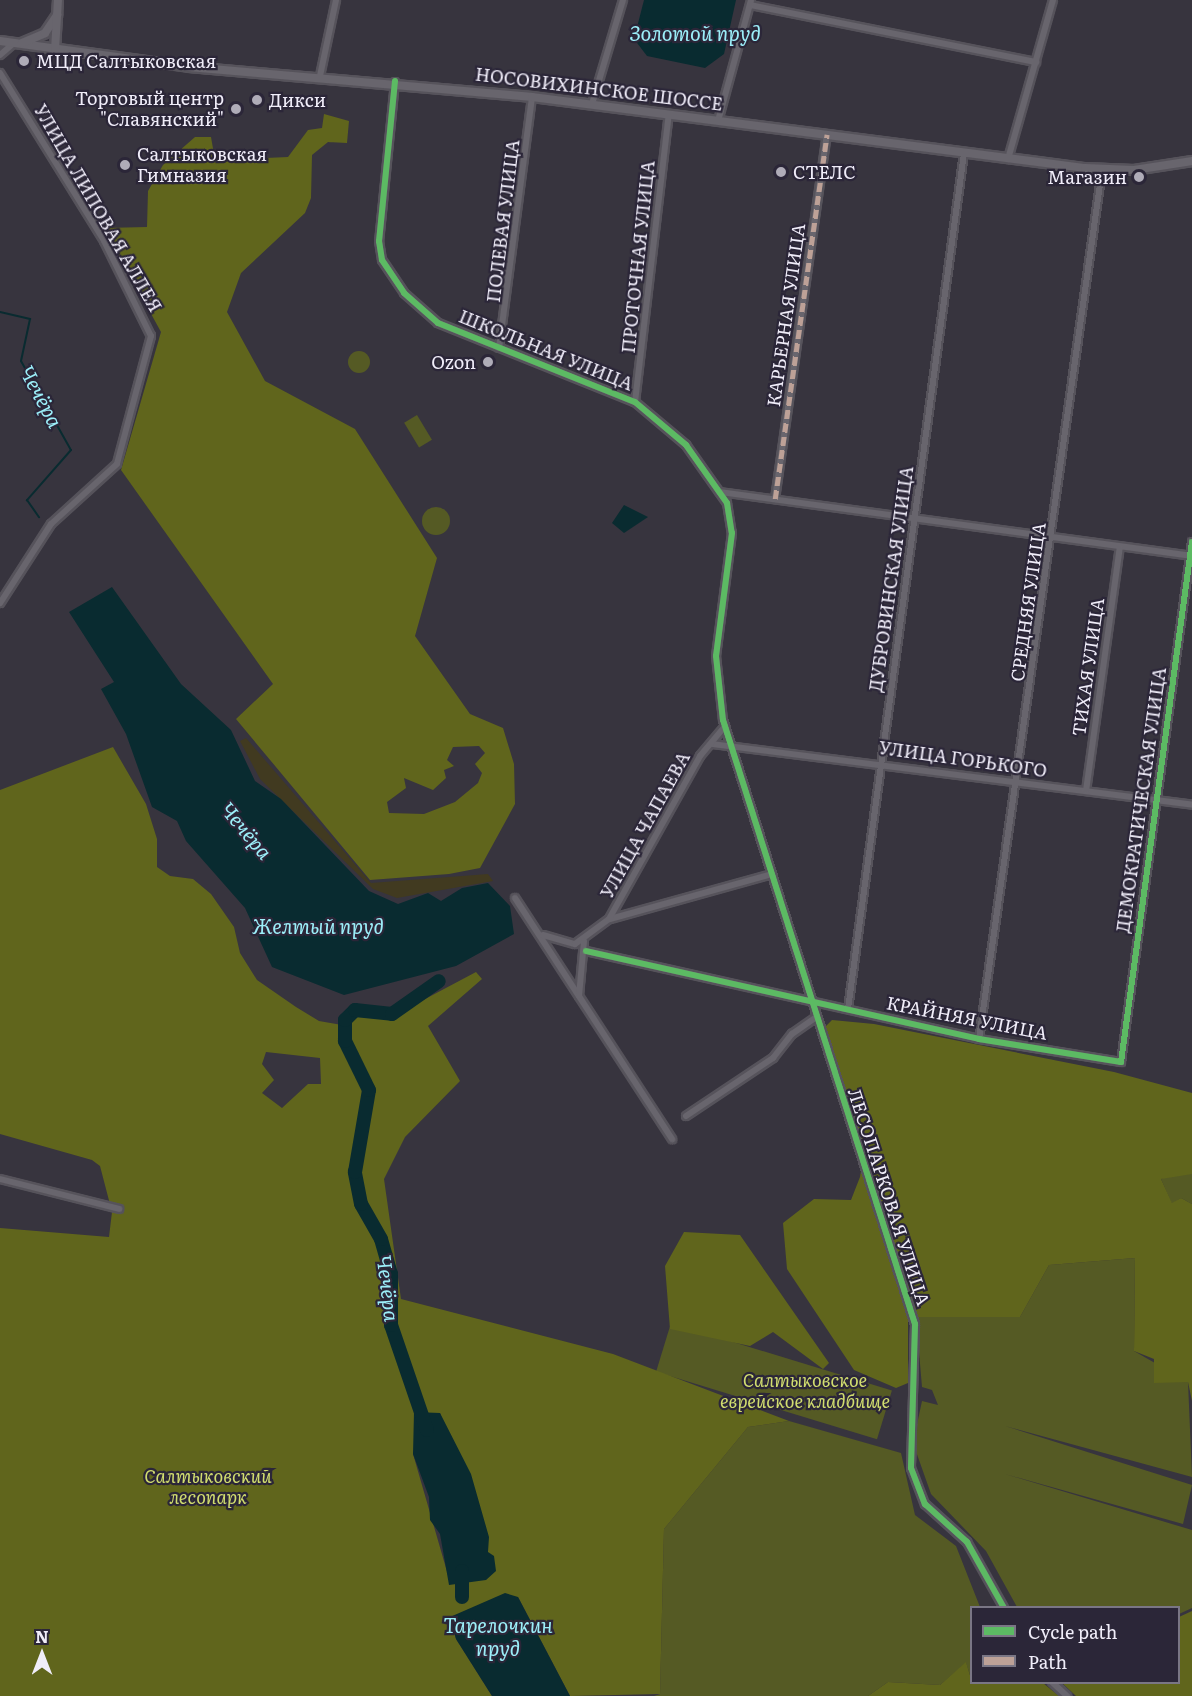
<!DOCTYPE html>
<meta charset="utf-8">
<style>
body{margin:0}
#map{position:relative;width:1192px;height:1696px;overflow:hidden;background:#37343e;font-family:Literata,serif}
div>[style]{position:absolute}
.green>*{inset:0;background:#555a24;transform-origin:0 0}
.round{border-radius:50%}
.forest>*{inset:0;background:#60651c}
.sand>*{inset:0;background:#413a20}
.water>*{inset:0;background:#092b30}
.stream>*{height:2px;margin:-1px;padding:0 1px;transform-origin:1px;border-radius:1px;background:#092b30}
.river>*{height:14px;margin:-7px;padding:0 7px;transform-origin:7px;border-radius:7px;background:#092b30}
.roads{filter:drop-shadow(2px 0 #56535b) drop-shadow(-2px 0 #56535b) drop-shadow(0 2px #56535b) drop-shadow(0 -2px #56535b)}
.street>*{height:6px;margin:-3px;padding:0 3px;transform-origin:3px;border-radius:3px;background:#68656d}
.secondary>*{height:8px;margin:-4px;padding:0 4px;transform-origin:4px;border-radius:4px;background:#68656d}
.quiet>*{height:4.5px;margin-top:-2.25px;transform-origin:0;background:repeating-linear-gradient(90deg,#bda197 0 9px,transparent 0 13.5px)}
.cycleway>*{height:6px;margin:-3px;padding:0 3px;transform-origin:3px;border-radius:3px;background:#5cba63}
.dots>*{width:16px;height:16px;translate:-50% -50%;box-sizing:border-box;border:3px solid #2b2638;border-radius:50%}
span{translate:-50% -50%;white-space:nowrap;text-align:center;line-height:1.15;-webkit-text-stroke:4.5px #2b2638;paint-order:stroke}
.poi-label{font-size:18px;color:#f0edf9}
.left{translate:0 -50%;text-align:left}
.right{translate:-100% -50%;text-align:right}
.street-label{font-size:18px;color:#f0edf9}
.park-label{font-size:18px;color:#d1dd6f;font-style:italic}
.water-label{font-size:20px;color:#9ceff9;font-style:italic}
.legend{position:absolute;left:970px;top:1606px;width:210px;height:78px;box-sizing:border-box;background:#2b2638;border:2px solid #7a7685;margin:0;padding:8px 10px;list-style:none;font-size:18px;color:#f0edf9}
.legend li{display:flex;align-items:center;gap:12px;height:30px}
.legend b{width:30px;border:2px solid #7a7685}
.north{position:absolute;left:12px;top:1624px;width:60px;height:60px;-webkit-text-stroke:4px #2b2638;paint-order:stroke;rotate:0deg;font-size:16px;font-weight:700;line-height:24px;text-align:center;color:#f0edf9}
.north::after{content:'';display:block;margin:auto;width:21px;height:27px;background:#f0edf9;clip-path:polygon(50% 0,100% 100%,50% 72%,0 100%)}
</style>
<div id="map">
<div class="green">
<i class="round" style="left:348px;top:351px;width:22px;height:22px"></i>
<i style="left:417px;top:415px;width:29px;height:15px;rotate:59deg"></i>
<i class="round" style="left:422px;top:507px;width:28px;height:28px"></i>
<i style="clip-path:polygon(1172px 1174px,1192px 1174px,1192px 1204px,1181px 1198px,1172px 1204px,1161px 1179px)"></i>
<i style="clip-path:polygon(1135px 1258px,1134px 1351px,1188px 1382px,1192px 1477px,1005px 1426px,1192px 1485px,1183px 1524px,1005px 1474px,1192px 1530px,1192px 1608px,1179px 1614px,1178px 1608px,1017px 1607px,986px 1551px,931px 1494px,913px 1443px,922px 1401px,938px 1405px,932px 1390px,922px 1387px,916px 1317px,1020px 1317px,1049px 1265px)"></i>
<i style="left:671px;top:1323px;width:231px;height:51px;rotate:17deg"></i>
<i style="clip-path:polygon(789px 1421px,901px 1453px,915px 1515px,956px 1546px,980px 1607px,972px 1608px,971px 1678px,966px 1663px,940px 1685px,888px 1682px,868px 1696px,654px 1696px,660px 1694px,664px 1529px,748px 1427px)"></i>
</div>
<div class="forest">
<i style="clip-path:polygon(evenodd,324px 114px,349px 121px,347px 143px,328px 142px,312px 155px,311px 198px,305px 213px,241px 273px,227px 312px,265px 381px,355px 429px,437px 558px,415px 636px,470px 714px,503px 728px,514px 764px,515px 804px,480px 868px,449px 874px,370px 880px,236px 719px,273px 684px,121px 470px,161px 332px,104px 228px,147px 227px,148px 191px,163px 165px,195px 137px,211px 137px,215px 160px,288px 157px,308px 130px,322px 128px,324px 114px,479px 746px,485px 753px,475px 764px,482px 773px,478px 783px,455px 802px,424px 814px,389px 813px,387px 802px,406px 788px,404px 778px,433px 790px,446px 778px,444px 770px,454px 766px,447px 760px,453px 747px,479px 746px)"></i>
<i style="clip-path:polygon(evenodd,113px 747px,146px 804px,157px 839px,157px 867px,170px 876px,193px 879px,211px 894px,234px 927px,240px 953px,257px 980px,296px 1007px,319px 1021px,342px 1025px,361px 1015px,395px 1015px,476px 972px,482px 979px,428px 1026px,460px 1081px,405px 1137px,384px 1179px,401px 1299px,613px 1354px,789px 1421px,748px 1427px,664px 1529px,660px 1694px,570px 1696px,518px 1597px,450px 1618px,456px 1639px,492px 1696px,0 1696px,0 1228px,109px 1237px,112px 1212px,100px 1166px,92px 1160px,0 1134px,0 790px,113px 747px,266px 1052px,320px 1058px,321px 1084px,308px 1084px,282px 1108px,262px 1093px,274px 1080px,262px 1064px,266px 1052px,113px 747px,440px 1413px,488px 1552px,450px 1582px,413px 1454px,416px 1440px,440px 1413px)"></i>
<i style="clip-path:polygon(832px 1020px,874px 1024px,1114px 1072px,1192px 1093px,1192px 1174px,1161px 1179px,1172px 1203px,1181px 1198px,1192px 1204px,1192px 1401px,1188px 1382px,1154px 1383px,1154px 1359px,1134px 1351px,1135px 1258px,1049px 1265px,1020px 1317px,908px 1317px,908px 1383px,896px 1388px,854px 1370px,787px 1269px,783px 1223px,814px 1199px,851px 1200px,860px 1177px,864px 1152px,823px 1029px)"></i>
<i style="clip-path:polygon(684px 1232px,740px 1235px,829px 1363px,823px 1369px,773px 1332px,750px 1346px,670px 1329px,665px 1266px)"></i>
<i style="clip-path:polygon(1192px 1611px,1192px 1696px,1076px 1696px,1062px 1683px,1178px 1682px,1179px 1617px)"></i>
<i style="clip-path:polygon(966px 1662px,972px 1682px,1043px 1683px,1059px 1696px,868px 1696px,888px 1682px,940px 1685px)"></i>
</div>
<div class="sand">
<i style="clip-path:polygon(246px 738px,371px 883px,488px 874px,493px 881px,397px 898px,373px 889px,260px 779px,240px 741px)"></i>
</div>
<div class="water">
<i style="clip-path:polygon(644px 0,736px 0,724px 54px,705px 68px,647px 56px,634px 39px)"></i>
<i style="clip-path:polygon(624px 505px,648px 517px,624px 533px,612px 523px)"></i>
<i style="clip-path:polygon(112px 587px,181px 684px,231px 730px,255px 781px,281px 799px,369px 891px,398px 904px,428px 893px,441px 901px,462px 888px,488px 883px,510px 906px,514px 934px,456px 966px,344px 995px,272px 967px,245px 908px,186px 841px,177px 821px,152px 807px,126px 734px,101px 689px,114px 682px,69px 612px)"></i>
<i style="clip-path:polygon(414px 1412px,440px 1413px,471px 1474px,489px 1537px,488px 1552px,494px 1556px,496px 1571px,486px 1580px,449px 1585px,440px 1534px,430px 1520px,429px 1497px,413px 1454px)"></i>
<i style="clip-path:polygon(505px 1593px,518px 1597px,570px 1696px,492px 1696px,456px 1639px,450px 1617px)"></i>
</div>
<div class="stream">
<i style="left:0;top:312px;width:31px;rotate:13deg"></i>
<i style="left:30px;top:319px;width:43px;rotate:102.1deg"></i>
<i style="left:21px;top:361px;width:102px;rotate:60.7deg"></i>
<i style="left:71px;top:450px;width:67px;rotate:131.3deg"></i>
<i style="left:27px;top:500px;width:21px;rotate:55deg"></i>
</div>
<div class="river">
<i style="left:427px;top:1430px;width:111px;rotate:-108.9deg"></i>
<i style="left:391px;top:1325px;width:51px;rotate:-90deg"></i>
<i style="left:391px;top:1274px;width:36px;rotate:-106deg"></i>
<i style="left:381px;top:1239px;width:40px;rotate:-119.7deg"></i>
<i style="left:361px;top:1204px;width:33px;rotate:-101deg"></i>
<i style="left:355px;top:1172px;width:83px;rotate:-80.3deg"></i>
<i style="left:369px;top:1090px;width:55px;rotate:-116.1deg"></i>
<i style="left:345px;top:1041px;width:21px;rotate:-90deg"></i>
<i style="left:345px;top:1020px;width:14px;rotate:-45deg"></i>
<i style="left:355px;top:1010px;width:37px;rotate:6deg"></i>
<i style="left:392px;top:1014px;width:57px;rotate:-35.1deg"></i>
<i style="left:462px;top:1571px;width:26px;rotate:90deg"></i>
</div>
<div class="roads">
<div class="street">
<i style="left:750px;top:5px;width:292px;rotate:11.3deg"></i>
<i style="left:0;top:55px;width:18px;rotate:-41deg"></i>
<i style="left:0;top:73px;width:198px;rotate:58.2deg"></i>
<i style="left:104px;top:241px;width:106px;rotate:63.7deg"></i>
<i style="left:151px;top:336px;width:132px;rotate:104.9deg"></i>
<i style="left:117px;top:464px;width:89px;rotate:137.7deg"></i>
<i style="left:51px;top:524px;width:94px;rotate:122.8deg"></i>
<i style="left:320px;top:76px;width:78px;rotate:-78.1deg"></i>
<i style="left:395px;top:82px;width:160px;rotate:95.7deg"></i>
<i style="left:379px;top:241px;width:19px;rotate:81deg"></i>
<i style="left:382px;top:260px;width:40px;rotate:56deg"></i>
<i style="left:404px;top:293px;width:45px;rotate:41.4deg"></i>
<i style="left:438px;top:323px;width:212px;rotate:21.9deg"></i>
<i style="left:635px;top:402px;width:67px;rotate:40.1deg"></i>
<i style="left:686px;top:445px;width:71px;rotate:54.7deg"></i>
<i style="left:727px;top:503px;width:30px;rotate:81deg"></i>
<i style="left:732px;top:533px;width:124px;rotate:97.4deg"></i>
<i style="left:716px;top:656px;width:64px;rotate:83.8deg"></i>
<i style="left:723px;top:720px;width:634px;rotate:72.37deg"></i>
<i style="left:915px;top:1324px;width:144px;rotate:91.6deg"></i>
<i style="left:911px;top:1468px;width:39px;rotate:69deg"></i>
<i style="left:925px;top:1504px;width:57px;rotate:42.1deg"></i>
<i style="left:967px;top:1542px;width:76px;rotate:60.7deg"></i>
<i style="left:592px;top:104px;width:109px;rotate:-73.4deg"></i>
<i style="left:718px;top:121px;width:125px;rotate:-74.7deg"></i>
<i style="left:1008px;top:159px;width:165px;rotate:-74.2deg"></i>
<i style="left:499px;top:348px;width:253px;rotate:-82.5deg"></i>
<i style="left:635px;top:402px;width:290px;rotate:-83.3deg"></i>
<i style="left:720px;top:492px;width:476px;rotate:7.7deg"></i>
<i style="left:775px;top:499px;width:368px;rotate:-81.9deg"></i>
<i style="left:712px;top:744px;width:484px;rotate:7.2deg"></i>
<i style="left:1086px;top:791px;width:246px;rotate:-82.1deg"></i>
<i style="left:515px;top:898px;width:288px;rotate:56.9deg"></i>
<i style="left:610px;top:919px;width:165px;rotate:-15.5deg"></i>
<i style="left:543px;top:935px;width:33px;rotate:16deg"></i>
<i style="left:575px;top:944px;width:42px;rotate:-36.3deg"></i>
<i style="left:609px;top:919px;width:187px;rotate:-60.8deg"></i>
<i style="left:700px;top:756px;width:39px;rotate:-50deg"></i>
<i style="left:586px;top:951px;width:403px;rotate:12.6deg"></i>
<i style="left:979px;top:1039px;width:144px;rotate:9.2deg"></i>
<i style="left:1121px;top:1062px;width:525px;rotate:-82.23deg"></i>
<i style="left:579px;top:996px;width:55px;rotate:-84.8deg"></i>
<i style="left:848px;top:1009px;width:864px;rotate:-82.28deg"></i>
<i style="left:979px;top:1039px;width:878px;rotate:-81.94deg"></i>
<i style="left:686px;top:1116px;width:105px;rotate:-33.7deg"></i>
<i style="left:773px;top:1058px;width:31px;rotate:-52deg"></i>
<i style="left:792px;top:1034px;width:28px;rotate:-35deg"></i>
<i style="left:0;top:1179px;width:123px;rotate:14.1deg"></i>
<i style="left:1052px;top:1682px;width:21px;rotate:43deg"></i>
</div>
<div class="secondary">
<i style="left:0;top:41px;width:192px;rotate:7.8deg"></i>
<i style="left:190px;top:67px;width:343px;rotate:5deg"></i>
<i style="left:532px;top:97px;width:558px;rotate:7.32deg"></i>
<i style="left:1085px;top:168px;width:49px;rotate:2.3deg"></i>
<i style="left:1134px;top:170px;width:59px;rotate:-8.8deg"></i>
<i style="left:22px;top:43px;width:25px;rotate:-23deg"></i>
<i style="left:45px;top:33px;width:22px;rotate:-56deg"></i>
<i style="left:55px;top:50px;width:50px;rotate:-86.6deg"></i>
</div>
</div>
<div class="quiet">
<i style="left:775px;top:499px;width:368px;rotate:-81.9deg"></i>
</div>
<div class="cycleway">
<i style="left:395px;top:81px;width:161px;rotate:95.7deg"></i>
<i style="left:379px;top:241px;width:19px;rotate:81deg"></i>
<i style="left:382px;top:260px;width:40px;rotate:56deg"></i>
<i style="left:404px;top:293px;width:45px;rotate:41.4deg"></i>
<i style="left:438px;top:323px;width:212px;rotate:21.9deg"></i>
<i style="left:635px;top:402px;width:67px;rotate:40.1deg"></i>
<i style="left:686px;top:445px;width:71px;rotate:54.7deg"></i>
<i style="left:727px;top:503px;width:30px;rotate:81deg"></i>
<i style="left:732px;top:533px;width:124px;rotate:97.4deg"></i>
<i style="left:716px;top:656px;width:64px;rotate:83.8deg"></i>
<i style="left:723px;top:720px;width:634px;rotate:72.37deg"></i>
<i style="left:915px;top:1324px;width:144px;rotate:91.6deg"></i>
<i style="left:911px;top:1468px;width:39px;rotate:69deg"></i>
<i style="left:925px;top:1504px;width:57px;rotate:42.1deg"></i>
<i style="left:967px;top:1542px;width:76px;rotate:60.7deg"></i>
<i style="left:586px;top:951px;width:403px;rotate:12.6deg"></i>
<i style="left:979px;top:1039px;width:144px;rotate:9.2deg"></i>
<i style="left:1121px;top:1062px;width:525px;rotate:-82.23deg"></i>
</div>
<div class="dots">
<i style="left:24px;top:61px;background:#afacb8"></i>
<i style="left:257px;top:100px;background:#afacb8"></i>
<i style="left:236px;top:109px;background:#afacb8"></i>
<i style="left:125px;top:165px;background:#afacb8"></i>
<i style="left:781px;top:172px;background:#afacb8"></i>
<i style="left:1139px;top:177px;background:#afacb8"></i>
<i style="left:488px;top:362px;background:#afacb8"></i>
</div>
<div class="poi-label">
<span class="left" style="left:36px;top:61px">МЦД Салтыковская</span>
<span class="right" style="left:224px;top:109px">Торговый центр<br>"Славянский"</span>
<span class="left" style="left:269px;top:100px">Дикси</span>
<span class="left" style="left:137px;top:165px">Салтыковская<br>Гимназия</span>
<span class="left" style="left:793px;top:172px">СТЕЛС</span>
<span class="right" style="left:1127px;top:177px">Магазин</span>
<span class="right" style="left:476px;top:362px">Ozon</span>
</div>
<div class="street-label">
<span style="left:599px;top:89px;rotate:7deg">НОСОВИХИНСКОЕ ШОССЕ</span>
<span style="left:98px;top:208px;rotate:60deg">УЛИЦА ЛИПОВАЯ АЛЛЕЯ</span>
<span style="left:503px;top:221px;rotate:-83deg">ПОЛЕВАЯ УЛИЦА</span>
<span style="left:638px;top:257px;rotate:-84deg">ПРОТОЧНАЯ УЛИЦА</span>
<span style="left:786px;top:315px;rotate:-82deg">КАРЬЕРНАЯ УЛИЦА</span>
<span style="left:546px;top:350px;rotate:22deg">ШКОЛЬНАЯ УЛИЦА</span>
<span style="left:891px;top:579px;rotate:-82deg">ДУБРОВИНСКАЯ УЛИЦА</span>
<span style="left:1028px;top:602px;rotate:-82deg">СРЕДНЯЯ УЛИЦА</span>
<span style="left:1088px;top:667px;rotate:-82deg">ТИХАЯ УЛИЦА</span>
<span style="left:963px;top:759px;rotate:8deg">УЛИЦА ГОРЬКОГО</span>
<span style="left:1141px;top:800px;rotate:-82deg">ДЕМОКРАТИЧЕСКАЯ УЛИЦА</span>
<span style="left:645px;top:825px;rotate:-61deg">УЛИЦА ЧАПАЕВА</span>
<span style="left:967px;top:1018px;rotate:11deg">КРАЙНЯЯ УЛИЦА</span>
<span style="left:889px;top:1197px;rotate:72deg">ЛЕСОПАРКОВАЯ УЛИЦА</span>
</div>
<div class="park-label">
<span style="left:805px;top:1391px">Салтыковское<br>еврейское кладбище</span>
<span style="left:208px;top:1487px">Салтыковский<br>лесопарк</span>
</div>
<div class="water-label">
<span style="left:695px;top:32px">Золотой пруд</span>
<span style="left:42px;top:396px;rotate:62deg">Чечёра</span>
<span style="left:247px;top:830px;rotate:50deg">Чечёра</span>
<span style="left:318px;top:925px">Желтый пруд</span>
<span style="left:389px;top:1288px;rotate:83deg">Чечёра</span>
<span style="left:498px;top:1636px">Тарелочкин<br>пруд</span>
</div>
<ul class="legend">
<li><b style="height:8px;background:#5cba63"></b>Cycle path</li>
<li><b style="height:8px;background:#bda197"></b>Path</li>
</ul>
<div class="north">N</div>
</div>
